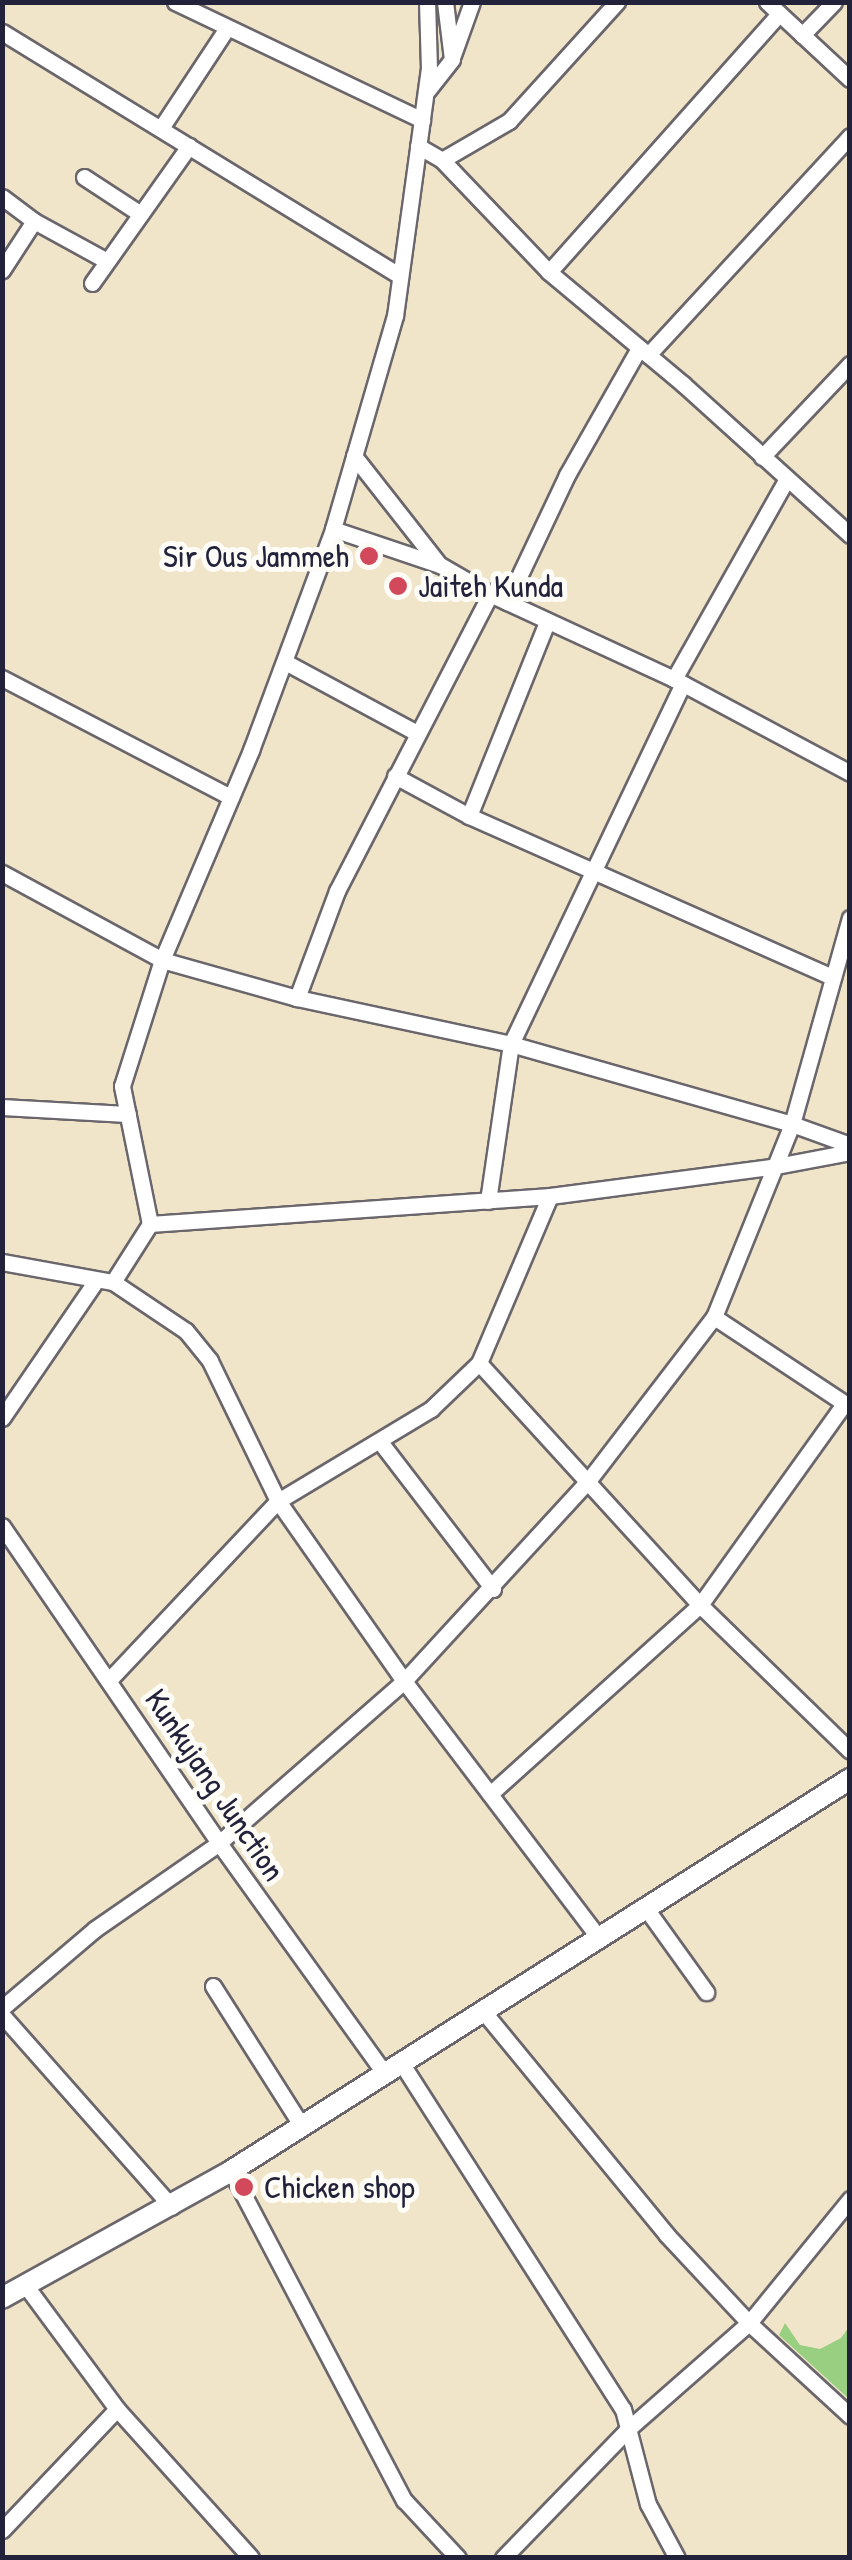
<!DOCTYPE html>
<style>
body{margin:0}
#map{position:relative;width:852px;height:2560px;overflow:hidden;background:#f0e5c8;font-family:"Patrick Hand",sans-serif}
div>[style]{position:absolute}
.green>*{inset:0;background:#98cf81}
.roads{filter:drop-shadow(2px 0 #6a666c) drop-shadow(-2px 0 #6a666c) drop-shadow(0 2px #6a666c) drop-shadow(0 -2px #6a666c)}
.minor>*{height:15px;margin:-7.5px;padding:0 7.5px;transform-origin:7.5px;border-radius:7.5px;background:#fff}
.tertiary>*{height:20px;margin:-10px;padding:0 10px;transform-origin:10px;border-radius:10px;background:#fff}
.dots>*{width:28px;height:28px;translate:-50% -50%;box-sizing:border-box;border:5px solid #fdfcf7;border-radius:50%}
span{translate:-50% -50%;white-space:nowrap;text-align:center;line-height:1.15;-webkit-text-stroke:10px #fdfcf7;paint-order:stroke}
.poi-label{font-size:32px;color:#22223b}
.right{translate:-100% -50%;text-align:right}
.left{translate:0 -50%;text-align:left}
.street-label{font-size:32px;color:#22223b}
.frame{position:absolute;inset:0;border:5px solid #22223b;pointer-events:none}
</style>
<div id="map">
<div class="green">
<i style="clip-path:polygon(785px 2323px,800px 2345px,820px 2349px,841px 2338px,849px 2327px,849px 2399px,779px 2335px)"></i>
</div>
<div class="roads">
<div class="minor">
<i style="left:175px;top:2px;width:274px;rotate:25.5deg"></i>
<i style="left:767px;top:2px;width:113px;rotate:42.9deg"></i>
<i style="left:2px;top:32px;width:467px;rotate:31.5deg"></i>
<i style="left:802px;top:35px;width:46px;rotate:-45.9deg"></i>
<i style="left:453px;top:55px;width:56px;rotate:-70.3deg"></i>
<i style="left:428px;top:90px;width:39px;rotate:-52deg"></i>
<i style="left:452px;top:59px;width:57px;rotate:-97deg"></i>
<i style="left:161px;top:128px;width:120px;rotate:-56.6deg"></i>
<i style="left:418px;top:146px;width:28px;rotate:30deg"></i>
<i style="left:442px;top:160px;width:155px;rotate:46.3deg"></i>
<i style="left:549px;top:272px;width:175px;rotate:39.9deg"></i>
<i style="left:683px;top:384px;width:225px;rotate:42.1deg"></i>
<i style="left:442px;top:160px;width:78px;rotate:-30.2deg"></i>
<i style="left:509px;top:121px;width:161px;rotate:-47.8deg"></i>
<i style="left:84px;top:177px;width:66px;rotate:33.2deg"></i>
<i style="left:2px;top:197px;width:40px;rotate:37deg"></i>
<i style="left:34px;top:221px;width:59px;rotate:123.1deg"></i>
<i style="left:34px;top:221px;width:83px;rotate:28.7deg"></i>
<i style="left:549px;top:272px;width:346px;rotate:-48.3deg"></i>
<i style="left:92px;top:283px;width:168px;rotate:-54.7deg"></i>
<i style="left:648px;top:355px;width:298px;rotate:-47.3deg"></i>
<i style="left:354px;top:456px;width:135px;rotate:51.9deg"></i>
<i style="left:762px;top:457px;width:128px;rotate:-46.6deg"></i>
<i style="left:333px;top:529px;width:113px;rotate:18.6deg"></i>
<i style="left:440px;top:565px;width:58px;rotate:30.1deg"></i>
<i style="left:490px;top:594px;width:203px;rotate:24.8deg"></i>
<i style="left:674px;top:679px;width:200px;rotate:28.1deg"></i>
<i style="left:507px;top:602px;width:140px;rotate:-64.7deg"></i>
<i style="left:567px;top:475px;width:146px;rotate:-60.4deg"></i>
<i style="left:285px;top:662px;width:150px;rotate:28.3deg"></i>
<i style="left:2px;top:678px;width:258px;rotate:27.5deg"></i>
<i style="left:674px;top:679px;width:228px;rotate:-60.6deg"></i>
<i style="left:395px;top:776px;width:84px;rotate:28.4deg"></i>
<i style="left:469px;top:816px;width:398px;rotate:23.9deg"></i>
<i style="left:469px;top:816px;width:209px;rotate:-68.1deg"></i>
<i style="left:2px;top:873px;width:182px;rotate:28.5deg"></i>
<i style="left:162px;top:960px;width:140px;rotate:15.7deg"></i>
<i style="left:297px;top:998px;width:219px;rotate:12.1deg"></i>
<i style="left:511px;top:1044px;width:292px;rotate:15.9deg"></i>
<i style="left:792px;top:1124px;width:62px;rotate:19.9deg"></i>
<i style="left:297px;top:998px;width:114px;rotate:-69.5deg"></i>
<i style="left:337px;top:891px;width:334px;rotate:-62.7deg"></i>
<i style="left:2px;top:1107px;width:126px;rotate:3.2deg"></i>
<i style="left:488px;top:1201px;width:159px;rotate:-81.7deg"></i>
<i style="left:511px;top:1044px;width:399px;rotate:-64.5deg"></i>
<i style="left:150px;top:1224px;width:401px;rotate:-4deg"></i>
<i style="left:550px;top:1196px;width:223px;rotate:-7.5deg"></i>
<i style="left:771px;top:1167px;width:80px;rotate:-10.8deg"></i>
<i style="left:2px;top:1262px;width:113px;rotate:10.2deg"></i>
<i style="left:113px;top:1282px;width:88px;rotate:33.9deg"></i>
<i style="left:186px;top:1331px;width:38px;rotate:51deg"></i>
<i style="left:210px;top:1361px;width:156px;rotate:64.1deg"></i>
<i style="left:278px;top:1501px;width:220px;rotate:55deg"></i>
<i style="left:404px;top:1681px;width:321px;rotate:52.8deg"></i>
<i style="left:113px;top:1282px;width:69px;rotate:-57.5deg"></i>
<i style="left:150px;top:1224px;width:141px;rotate:-101.5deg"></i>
<i style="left:122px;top:1086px;width:132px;rotate:-72.4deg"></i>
<i style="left:162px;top:960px;width:228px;rotate:-67deg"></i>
<i style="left:251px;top:750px;width:236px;rotate:-69.6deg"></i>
<i style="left:333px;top:529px;width:222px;rotate:-73.8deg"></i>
<i style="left:395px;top:316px;width:249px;rotate:-82.2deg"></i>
<i style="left:429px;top:69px;width:67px;rotate:-91.7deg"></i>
<i style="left:714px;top:1317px;width:163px;rotate:33.5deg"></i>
<i style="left:479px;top:1363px;width:328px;rotate:47.6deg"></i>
<i style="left:700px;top:1605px;width:209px;rotate:44.2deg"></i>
<i style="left:2px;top:1418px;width:165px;rotate:-55.6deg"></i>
<i style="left:381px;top:1443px;width:184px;rotate:52.5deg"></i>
<i style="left:2px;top:1526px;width:384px;rotate:55.6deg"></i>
<i style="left:219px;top:1843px;width:284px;rotate:54.3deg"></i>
<i style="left:110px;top:1679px;width:245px;rotate:-46.7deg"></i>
<i style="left:278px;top:1501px;width:179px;rotate:-31deg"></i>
<i style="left:431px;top:1409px;width:66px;rotate:-43.8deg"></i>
<i style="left:479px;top:1363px;width:181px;rotate:-67deg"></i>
<i style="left:490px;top:1794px;width:283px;rotate:-42deg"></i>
<i style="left:700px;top:1605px;width:247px;rotate:-54.4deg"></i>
<i style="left:645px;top:1907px;width:105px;rotate:54.3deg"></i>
<i style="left:213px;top:1986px;width:166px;rotate:57.6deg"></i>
<i style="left:2px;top:2008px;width:122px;rotate:-40.3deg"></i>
<i style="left:95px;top:1929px;width:151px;rotate:-34.7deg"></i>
<i style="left:219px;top:1843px;width:246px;rotate:-41.2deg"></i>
<i style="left:404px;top:1681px;width:272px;rotate:-47.4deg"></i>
<i style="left:588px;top:1481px;width:207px;rotate:-52.5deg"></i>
<i style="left:714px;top:1317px;width:208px;rotate:-68deg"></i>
<i style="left:792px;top:1124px;width:214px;rotate:-74.3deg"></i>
<i style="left:483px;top:2011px;width:290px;rotate:50.6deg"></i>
<i style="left:667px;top:2235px;width:120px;rotate:47deg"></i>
<i style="left:749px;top:2323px;width:137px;rotate:42.6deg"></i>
<i style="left:2px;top:2015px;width:256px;rotate:48.5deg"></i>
<i style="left:402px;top:2064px;width:410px;rotate:57.4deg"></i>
<i style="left:623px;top:2409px;width:98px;rotate:75.3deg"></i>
<i style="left:648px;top:2504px;width:61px;rotate:61.8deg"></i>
<i style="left:231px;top:2171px;width:372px;rotate:62.3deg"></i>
<i style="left:404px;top:2500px;width:79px;rotate:47deg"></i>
<i style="left:26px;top:2286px;width:153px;rotate:53.5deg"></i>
<i style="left:117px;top:2409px;width:200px;rotate:48deg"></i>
<i style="left:2px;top:2530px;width:167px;rotate:-46.5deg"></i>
<i style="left:503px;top:2558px;width:178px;rotate:-45.9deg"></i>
<i style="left:627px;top:2430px;width:162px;rotate:-41.3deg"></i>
<i style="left:749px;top:2323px;width:160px;rotate:-50.8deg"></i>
</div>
<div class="tertiary">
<i style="left:2px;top:2298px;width:262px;rotate:-29deg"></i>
<i style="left:231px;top:2171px;width:733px;rotate:-32.35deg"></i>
</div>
</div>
<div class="dots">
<i style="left:369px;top:556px;background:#d1495b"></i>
<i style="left:398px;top:586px;background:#d1495b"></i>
<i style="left:244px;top:2187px;background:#d1495b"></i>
</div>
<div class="poi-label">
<span class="right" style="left:349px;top:556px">Sir Ous Jammeh</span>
<span class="left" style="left:418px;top:586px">Jaiteh Kunda</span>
<span class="left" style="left:264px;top:2187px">Chicken shop</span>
</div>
<div class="street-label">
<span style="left:215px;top:1785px;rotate:56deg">Kunkujang Junction</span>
</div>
<div class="frame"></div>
</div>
